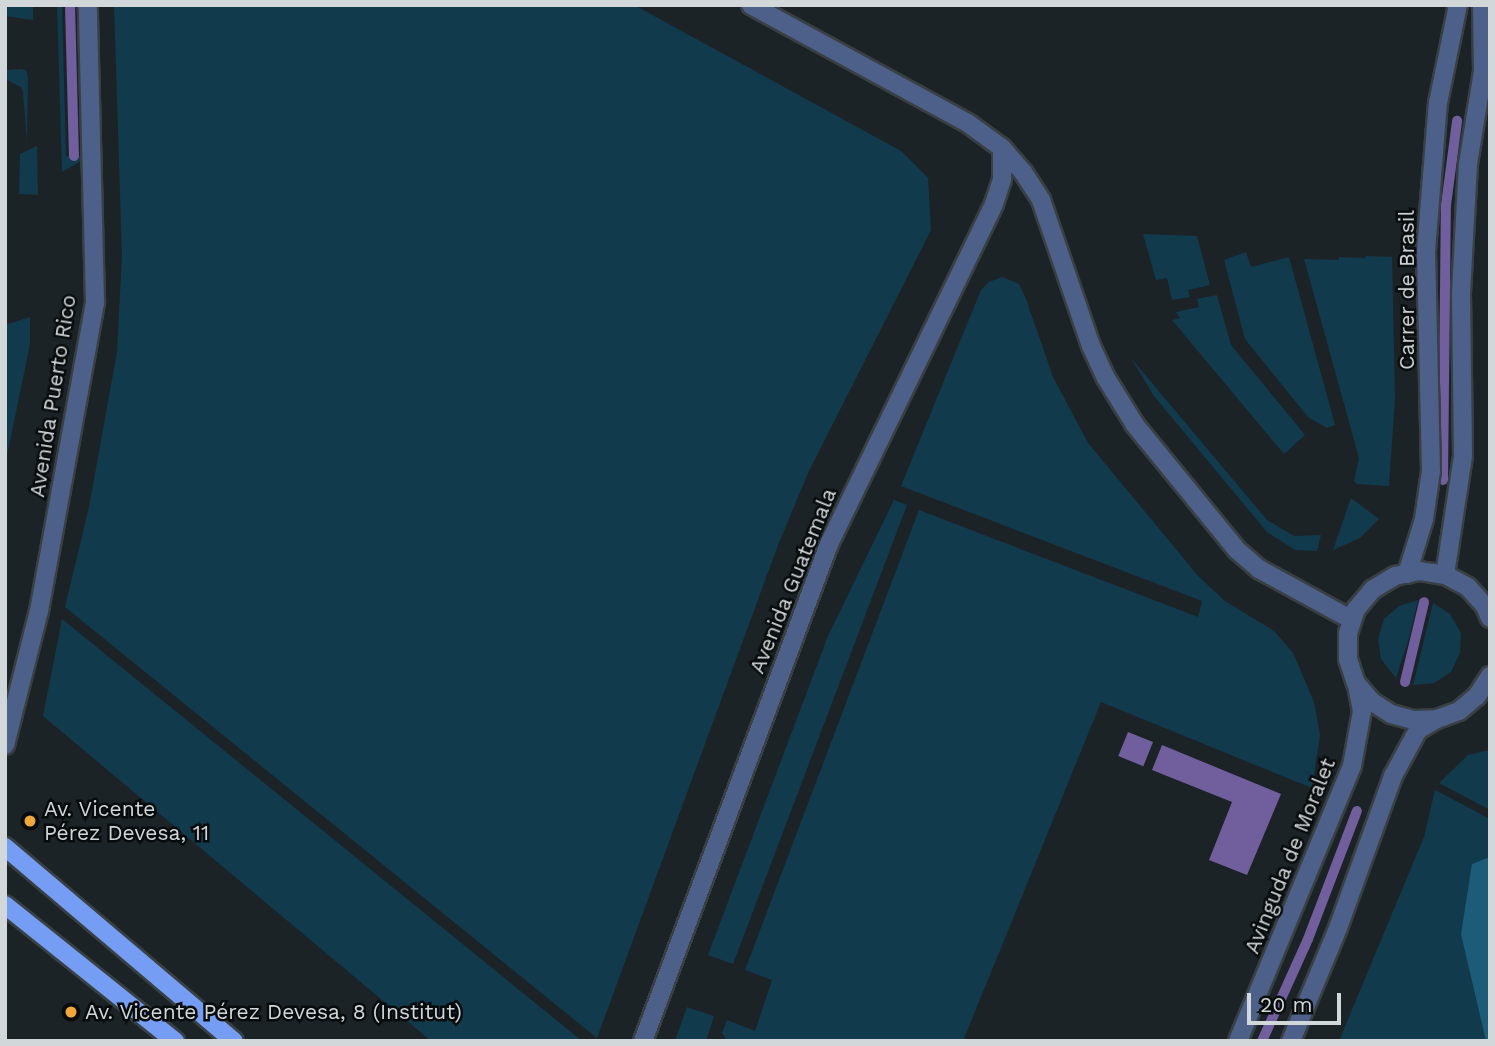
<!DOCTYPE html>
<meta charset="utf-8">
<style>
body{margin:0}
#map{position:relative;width:1495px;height:1046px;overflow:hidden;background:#1c2327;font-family:"Work Sans",sans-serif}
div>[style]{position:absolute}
.green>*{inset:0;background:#123a4d}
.forest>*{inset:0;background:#1c5c79}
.water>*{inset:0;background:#705e9d;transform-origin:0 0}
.stream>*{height:10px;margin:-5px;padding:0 5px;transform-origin:5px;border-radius:5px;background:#705e9d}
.roads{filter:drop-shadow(2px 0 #394043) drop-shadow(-2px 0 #394043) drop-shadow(0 2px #394043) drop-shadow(0 -2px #394043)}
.minor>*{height:18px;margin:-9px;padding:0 9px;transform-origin:9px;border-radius:9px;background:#4c6089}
.major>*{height:18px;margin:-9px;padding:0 9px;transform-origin:9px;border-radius:9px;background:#749df3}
.dots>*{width:19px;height:19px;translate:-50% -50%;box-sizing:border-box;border:4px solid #080c0d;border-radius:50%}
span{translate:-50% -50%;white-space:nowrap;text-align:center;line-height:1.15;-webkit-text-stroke:5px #080c0d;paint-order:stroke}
.street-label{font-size:21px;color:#d2d7d9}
.poi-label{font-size:21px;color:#d2d7d9}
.left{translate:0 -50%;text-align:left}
.frame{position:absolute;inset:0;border:7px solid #d2d7d9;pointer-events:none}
.scale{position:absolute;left:1247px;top:993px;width:94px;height:32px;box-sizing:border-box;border:4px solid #d2d7d9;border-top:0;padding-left:9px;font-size:21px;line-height:24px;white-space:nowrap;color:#d2d7d9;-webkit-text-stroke:5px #080c0d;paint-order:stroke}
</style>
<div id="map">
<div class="green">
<i style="clip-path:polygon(5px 5px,33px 5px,33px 20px,5px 16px)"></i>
<i style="clip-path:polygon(57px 5px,62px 5px,66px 156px,81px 156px,81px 161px,62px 172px)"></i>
<i style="clip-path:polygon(114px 5px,634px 5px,901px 151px,928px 178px,931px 230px,808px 473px,778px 545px,597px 1038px,65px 607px,89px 507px,117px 352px,122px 256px)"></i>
<i style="clip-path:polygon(20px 69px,26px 70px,28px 77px,27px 142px,23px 92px,21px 87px,5px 79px,5px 70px)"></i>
<i style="clip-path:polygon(37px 146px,38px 195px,19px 194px,20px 154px)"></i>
<i style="clip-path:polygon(1143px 234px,1197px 236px,1210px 285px,1188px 290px,1190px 297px,1172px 300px,1167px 278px,1156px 280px)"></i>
<i style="clip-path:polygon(1246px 252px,1251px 267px,1289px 257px,1335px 425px,1327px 428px,1308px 417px,1245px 339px,1224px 260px)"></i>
<i style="clip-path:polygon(1366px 256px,1392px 257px,1395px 398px,1389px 486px,1357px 484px,1354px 481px,1359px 458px,1304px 259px,1339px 260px,1339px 257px,1365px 258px)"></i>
<i style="clip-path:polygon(1002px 277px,1019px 284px,1026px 299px,1053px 377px,1088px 443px,1199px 577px,1225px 601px,1274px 631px,1293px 653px,1314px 702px,1320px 735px,1312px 788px,1101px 702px,963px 1041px,727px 1041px,722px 1033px,727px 1020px,755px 1031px,772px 980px,745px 970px,919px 510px,1198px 617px,1202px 601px,901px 486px,981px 290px,989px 282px)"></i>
<i style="clip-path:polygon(1217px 295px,1231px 345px,1305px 435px,1284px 454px,1172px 320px,1180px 318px,1176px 312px,1199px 307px,1197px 299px)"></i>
<i style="clip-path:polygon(30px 317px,30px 344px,5px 465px,5px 325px)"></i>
<i style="clip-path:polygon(1131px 358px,1267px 520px,1294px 536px,1321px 535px,1317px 551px,1295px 550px,1267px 532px,1154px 396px)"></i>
<i style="clip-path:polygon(1351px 498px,1379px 519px,1360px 538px,1333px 550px)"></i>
<i style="clip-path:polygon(894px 500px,907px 505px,733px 964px,708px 955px,828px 636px)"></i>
<i style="clip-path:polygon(1418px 600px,1409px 638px,1396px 678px,1381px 659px,1378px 639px,1384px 619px,1399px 606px)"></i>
<i style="clip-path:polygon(1433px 603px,1450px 614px,1461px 633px,1460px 653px,1451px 672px,1434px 683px,1413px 685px)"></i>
<i style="clip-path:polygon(62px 619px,582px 1041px,431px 1041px,43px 716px)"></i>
<i style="clip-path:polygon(1490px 750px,1490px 810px,1439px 783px,1468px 755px)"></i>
<i style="clip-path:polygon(1435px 790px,1490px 819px,1490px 1041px,1339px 1041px,1424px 837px)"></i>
<i style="clip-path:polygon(687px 1007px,714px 1016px,706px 1041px,675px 1041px)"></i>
</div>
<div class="forest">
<i style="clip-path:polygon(1490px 857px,1490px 1041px,1486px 1041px,1461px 934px,1472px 864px)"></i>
</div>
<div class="water">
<i style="left:1128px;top:732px;width:27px;height:26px;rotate:22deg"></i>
<i style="clip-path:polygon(1162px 745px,1281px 794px,1247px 875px,1209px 860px,1232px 802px,1152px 770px)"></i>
</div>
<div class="stream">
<i style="left:70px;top:5px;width:151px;rotate:88.5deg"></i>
<i style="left:1443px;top:480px;width:275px;rotate:-89.4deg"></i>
<i style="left:1446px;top:205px;width:85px;rotate:-82.5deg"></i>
<i style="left:1405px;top:682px;width:82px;rotate:-76.6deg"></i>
<i style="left:1262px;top:1041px;width:112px;rotate:-65.7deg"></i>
<i style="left:1308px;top:939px;width:137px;rotate:-69.1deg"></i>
</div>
<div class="roads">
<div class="minor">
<i style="left:751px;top:5px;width:248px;rotate:28.6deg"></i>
<i style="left:969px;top:124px;width:41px;rotate:36deg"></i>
<i style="left:1002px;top:148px;width:32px;rotate:49deg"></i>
<i style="left:1023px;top:172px;width:33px;rotate:57deg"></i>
<i style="left:1041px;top:200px;width:154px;rotate:71.1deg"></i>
<i style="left:1091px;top:346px;width:35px;rotate:65deg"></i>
<i style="left:1106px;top:378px;width:55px;rotate:58.3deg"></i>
<i style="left:1135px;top:425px;width:161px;rotate:50.8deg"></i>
<i style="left:1237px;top:550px;width:29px;rotate:41deg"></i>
<i style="left:1259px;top:569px;width:106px;rotate:28.7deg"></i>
<i style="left:1407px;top:574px;width:58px;rotate:-72.8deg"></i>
<i style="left:1424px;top:519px;width:49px;rotate:-81.7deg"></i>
<i style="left:1431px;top:471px;width:220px;rotate:-91.3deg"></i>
<i style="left:1426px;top:251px;width:148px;rotate:-85.4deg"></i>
<i style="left:1438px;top:103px;width:100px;rotate:-78.5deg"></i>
<i style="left:1445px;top:575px;width:120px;rotate:-81.4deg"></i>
<i style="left:1463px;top:456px;width:163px;rotate:-90.7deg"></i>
<i style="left:1461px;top:293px;width:129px;rotate:-86.9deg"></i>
<i style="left:1468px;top:164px;width:94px;rotate:-80.8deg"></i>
<i style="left:1483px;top:71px;width:66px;rotate:-90.9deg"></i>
<i style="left:1490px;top:618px;width:13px;rotate:-113deg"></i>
<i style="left:1485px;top:606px;width:25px;rotate:-132deg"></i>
<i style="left:1468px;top:587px;width:26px;rotate:-152deg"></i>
<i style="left:1445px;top:575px;width:25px;rotate:-171deg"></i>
<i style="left:1420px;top:571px;width:25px;rotate:169deg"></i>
<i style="left:1395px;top:576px;width:26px;rotate:149deg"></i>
<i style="left:1373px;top:589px;width:26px;rotate:130deg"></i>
<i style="left:1356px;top:609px;width:25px;rotate:108deg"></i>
<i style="left:1348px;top:633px;width:26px;rotate:90deg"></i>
<i style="left:1348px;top:659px;width:25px;rotate:72deg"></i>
<i style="left:1356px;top:683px;width:23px;rotate:50deg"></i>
<i style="left:1371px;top:701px;width:24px;rotate:33deg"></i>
<i style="left:1391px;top:714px;width:23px;rotate:15deg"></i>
<i style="left:1413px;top:720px;width:24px;rotate:-2deg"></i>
<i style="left:1437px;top:719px;width:23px;rotate:-20deg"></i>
<i style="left:1459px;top:711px;width:23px;rotate:-40deg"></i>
<i style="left:1477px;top:696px;width:24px;rotate:-57deg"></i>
<i style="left:5px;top:745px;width:138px;rotate:-75.8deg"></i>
<i style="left:39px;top:611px;width:314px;rotate:-79.7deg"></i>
<i style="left:95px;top:302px;width:297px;rotate:-91.4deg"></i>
<i style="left:643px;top:1041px;width:531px;rotate:-69.48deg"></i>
<i style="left:829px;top:544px;width:378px;rotate:-64.1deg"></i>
<i style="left:994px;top:204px;width:25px;rotate:-72deg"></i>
<i style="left:1002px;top:180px;width:32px;rotate:-90deg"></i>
<i style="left:1238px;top:1041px;width:298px;rotate:-67.5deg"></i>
<i style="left:1352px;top:766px;width:56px;rotate:-79.7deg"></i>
<i style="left:1362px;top:711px;width:25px;rotate:-101deg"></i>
<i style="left:1291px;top:1041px;width:122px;rotate:-67.4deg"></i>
<i style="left:1338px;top:928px;width:162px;rotate:-70.1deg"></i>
<i style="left:1393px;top:776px;width:52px;rotate:-61.5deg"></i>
<i style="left:1418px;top:730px;width:21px;rotate:-31deg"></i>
</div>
<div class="major">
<i style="left:5px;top:847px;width:300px;rotate:40.3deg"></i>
<i style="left:5px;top:905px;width:218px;rotate:38.7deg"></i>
</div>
</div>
<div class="dots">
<i style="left:30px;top:821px;background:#efa73e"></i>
<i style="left:71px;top:1012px;background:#efa73e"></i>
</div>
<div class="street-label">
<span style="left:1407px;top:290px;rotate:-90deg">Carrer de Brasil</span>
<span style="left:53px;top:396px;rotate:-81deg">Avenida Puerto Rico</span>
<span style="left:793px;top:581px;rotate:-68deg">Avenida Guatemala</span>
<span style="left:1290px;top:856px;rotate:-68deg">Avinguda de Moralet</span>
</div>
<div class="poi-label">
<span class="left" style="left:44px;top:821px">Av. Vicente<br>Pérez Devesa, 11</span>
<span class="left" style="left:85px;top:1012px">Av. Vicente Pérez Devesa, 8 (Institut)</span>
</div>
<div class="frame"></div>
<div class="scale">20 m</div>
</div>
